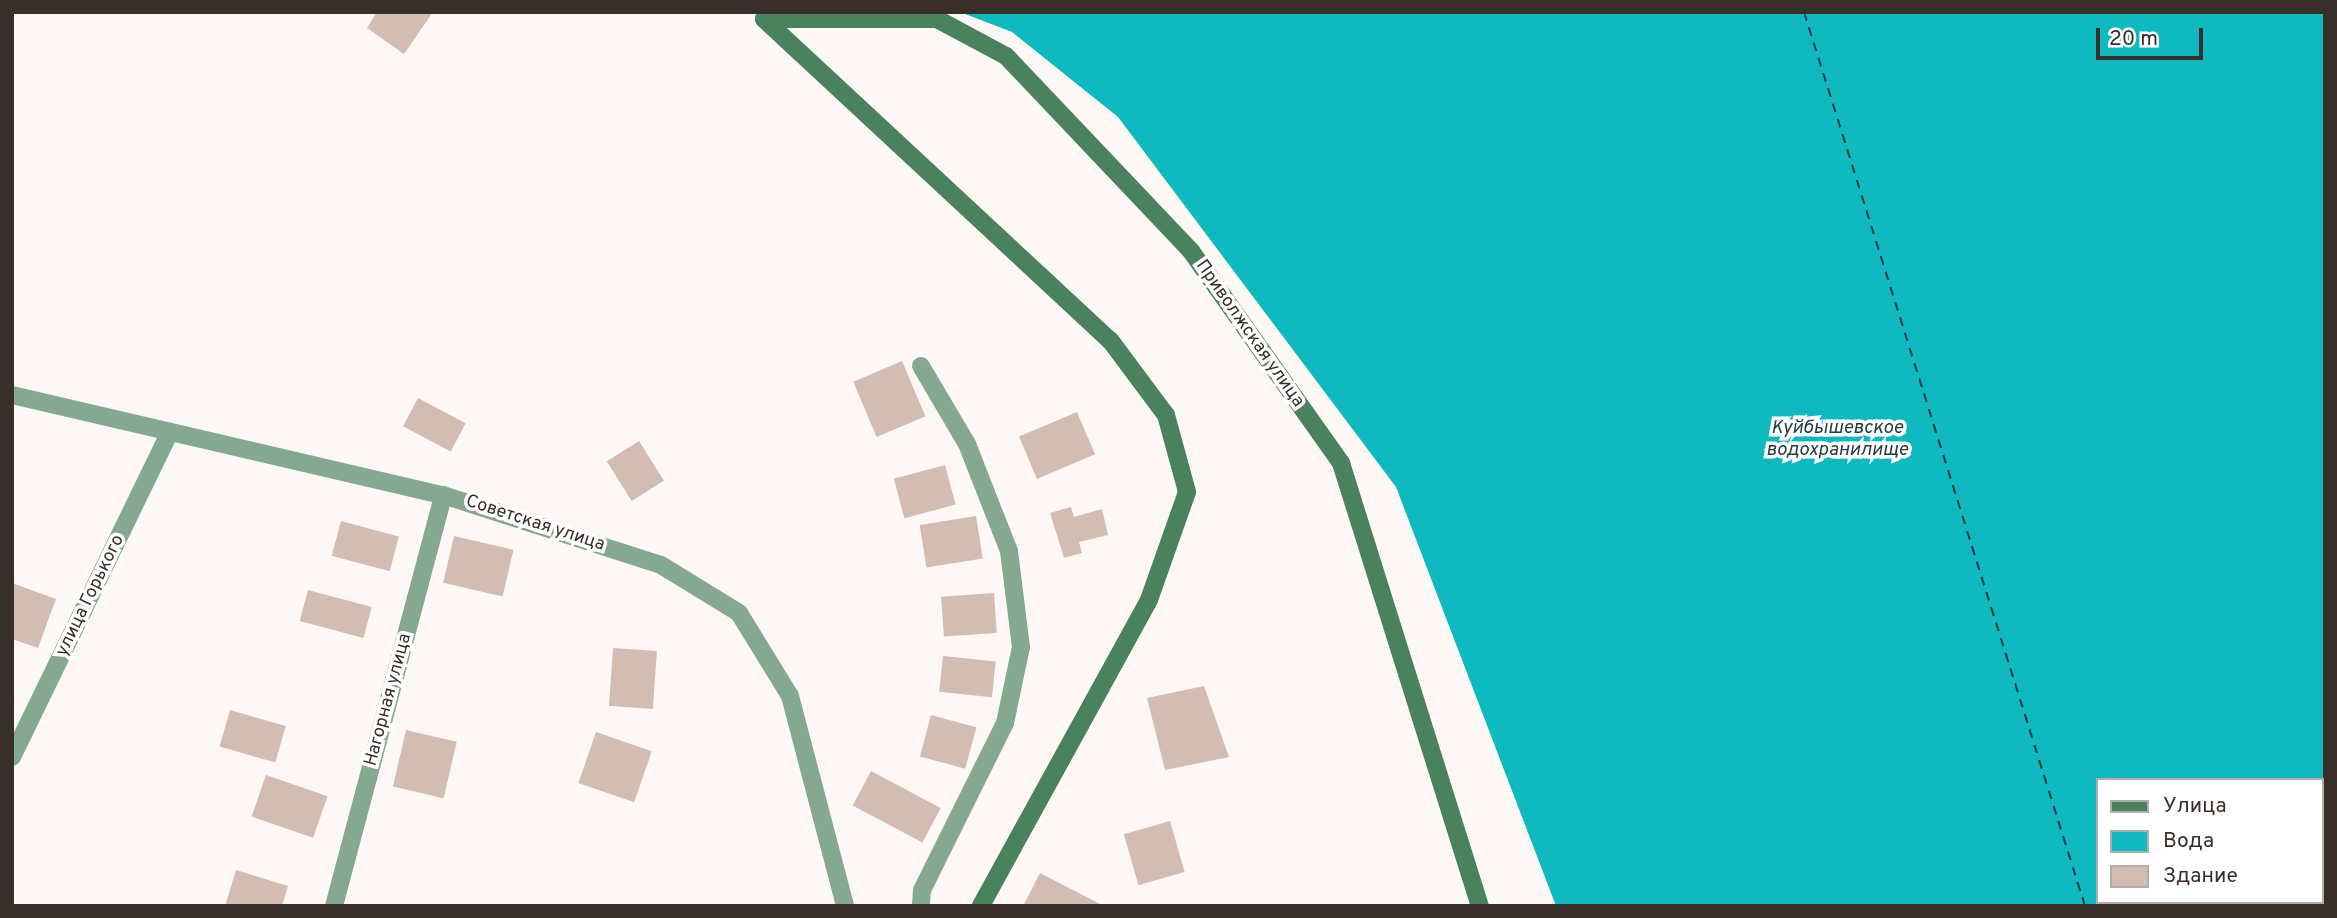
<!DOCTYPE html>
<meta charset="utf-8">
<style>
body{margin:0}
#map{position:relative;width:2337px;height:918px;overflow:hidden;background:#fdf8f6;font-family:Overpass,sans-serif}
div>[style]{position:absolute}
.water>*{inset:0;background:#0ebac0}
.ferry>*{height:2px;margin-top:-1px;transform-origin:0;background:repeating-linear-gradient(90deg,#253d3e 0 9px,transparent 0 16px)}
.building>*{inset:0;background:#d3bcb1;transform-origin:0 0}
.lane>*{height:18px;margin:-9px;padding:0 9px;transform-origin:9px;border-radius:9px;background:#85a990}
.street>*{height:18px;margin:-9px;padding:0 9px;transform-origin:9px;border-radius:9px;background:#85a990}
.secondary>*{height:18px;margin:-9px;padding:0 9px;transform-origin:9px;border-radius:9px;background:#4b825e}
span{translate:-50% -50%;white-space:nowrap;text-align:center;line-height:1.15;-webkit-text-stroke:7px #fff;paint-order:stroke}
.street-label{font-size:18px;color:#382f2b}
.water-label{font-size:19px;color:#253d3e;font-style:italic}
.frame{position:absolute;inset:0;border:14px solid #382f2b;pointer-events:none}
.legend{position:absolute;left:2096px;top:778px;width:228px;height:126px;box-sizing:border-box;background:#fff;border:2px solid #afacaa;margin:0;padding:9px 12px;list-style:none;font-size:21px;color:#382f2b}
.legend li{display:flex;align-items:center;gap:14px;height:35px}
.legend b{width:35px;border:2px solid #afacaa}
.scale{position:absolute;left:2096px;top:28px;width:107px;height:32px;box-sizing:border-box;border:4px solid #382f2b;border-top:0;padding-left:9px;font-size:21px;line-height:24px;white-space:nowrap;color:#382f2b;-webkit-text-stroke:5px #fff;paint-order:stroke}
</style>
<div id="map">
<div class="water">
<i style="clip-path:polygon(evenodd,960px 12px,2325px 12px,2325px 906px,1556px 906px,1396px 487px,1118px 117px,1012px 32px,960px 12px,2097px 780px,2321px 780px,2321px 902px,2097px 902px,2097px 780px)"></i>
</div>
<div class="ferry">
<i style="left:1804px;top:12px;width:937px;rotate:72.55deg"></i>
</div>
<div class="building">
<i style="clip-path:polygon(377px 12px,433px 12px,404px 54px,367px 28px)"></i>
<i style="left:902px;top:361px;width:60px;height:53px;rotate:67deg"></i>
<i style="left:418px;top:398px;width:54px;height:32px;rotate:28deg"></i>
<i style="left:1077px;top:412px;width:46px;height:63px;rotate:67deg"></i>
<i style="left:639px;top:441px;width:47px;height:38px;rotate:58deg"></i>
<i style="left:945px;top:465px;width:41px;height:53px;rotate:75deg"></i>
<i style="clip-path:polygon(1071px 507px,1074px 517px,1102px 509px,1108px 535px,1079px 542px,1082px 553px,1064px 558px,1050px 513px)"></i>
<i style="left:976px;top:516px;width:43px;height:57px;rotate:81deg"></i>
<i style="left:341px;top:521px;width:60px;height:36px;rotate:15deg"></i>
<i style="left:454px;top:536px;width:61px;height:48px;rotate:13deg"></i>
<i style="clip-path:polygon(12px 583px,56px 599px,38px 648px,12px 639px)"></i>
<i style="left:308px;top:590px;width:66px;height:32px;rotate:15deg"></i>
<i style="left:994px;top:593px;width:40px;height:53px;rotate:86deg"></i>
<i style="left:613px;top:648px;width:44px;height:58px;rotate:4deg"></i>
<i style="left:943px;top:656px;width:53px;height:36px;rotate:6deg"></i>
<i style="clip-path:polygon(1204px 686px,1229px 757px,1165px 770px,1147px 698px)"></i>
<i style="left:230px;top:710px;width:58px;height:38px;rotate:16deg"></i>
<i style="left:931px;top:715px;width:47px;height:43px;rotate:15deg"></i>
<i style="left:406px;top:730px;width:52px;height:58px;rotate:13deg"></i>
<i style="left:596px;top:732px;width:59px;height:54px;rotate:19deg"></i>
<i style="left:871px;top:771px;width:79px;height:39px;rotate:28deg"></i>
<i style="left:266px;top:775px;width:65px;height:44px;rotate:19deg"></i>
<i style="left:1170px;top:821px;width:53px;height:48px;rotate:74deg"></i>
<i style="clip-path:polygon(236px 870px,288px 886px,282px 906px,225px 906px)"></i>
<i style="clip-path:polygon(1040px 873px,1104px 906px,1023px 906px)"></i>
</div>
<div class="lane">
<i style="left:921px;top:366px;width:91px;rotate:59.5deg"></i>
<i style="left:967px;top:444px;width:115px;rotate:68.6deg"></i>
<i style="left:1009px;top:551px;width:97px;rotate:82.9deg"></i>
<i style="left:1021px;top:647px;width:78px;rotate:101.9deg"></i>
<i style="left:1005px;top:723px;width:186px;rotate:116.4deg"></i>
<i style="left:922px;top:890px;width:16px;rotate:94deg"></i>
</div>
<div class="street">
<i style="left:12px;top:395px;width:442px;rotate:13.1deg"></i>
<i style="left:443px;top:495px;width:229px;rotate:17.8deg"></i>
<i style="left:661px;top:565px;width:92px;rotate:31.6deg"></i>
<i style="left:739px;top:613px;width:97px;rotate:58.4deg"></i>
<i style="left:790px;top:696px;width:217px;rotate:75.3deg"></i>
<i style="left:12px;top:757px;width:359px;rotate:-64.1deg"></i>
<i style="left:334px;top:906px;width:425px;rotate:-75.1deg"></i>
</div>
<div class="secondary">
<i style="left:764px;top:19px;width:173px"></i>
<i style="left:937px;top:19px;width:78px;rotate:28.2deg"></i>
<i style="left:1006px;top:56px;width:269px;rotate:46.5deg"></i>
<i style="left:1191px;top:251px;width:260px;rotate:54.7deg"></i>
<i style="left:1341px;top:463px;width:464px;rotate:72.6deg"></i>
<i style="left:764px;top:19px;width:472px;rotate:42.9deg"></i>
<i style="left:1110px;top:340px;width:94px;rotate:53.3deg"></i>
<i style="left:1166px;top:415px;width:80px;rotate:74.7deg"></i>
<i style="left:1187px;top:492px;width:114px;rotate:109.4deg"></i>
<i style="left:1149px;top:600px;width:349px;rotate:118.8deg"></i>
</div>
<div class="street-label">
<span style="left:1249px;top:334px;rotate:55deg">Приволжская улица</span>
<span style="left:535px;top:524px;rotate:18deg">Советская улица</span>
<span style="left:91px;top:596px;rotate:-64deg">улица Горького</span>
<span style="left:389px;top:700px;rotate:-75deg">Нагорная улица</span>
</div>
<div class="water-label">
<span style="left:1837px;top:440px">Куйбышевское<br>водохранилище</span>
</div>
<div class="frame"></div>
<ul class="legend">
<li><b style="height:9px;background:#4b825e"></b>Улица</li>
<li><b style="height:19px;background:#0ebac0"></b>Вода</li>
<li><b style="height:19px;background:#d3bcb1"></b>Здание</li>
</ul>
<div class="scale">20 m</div>
</div>
